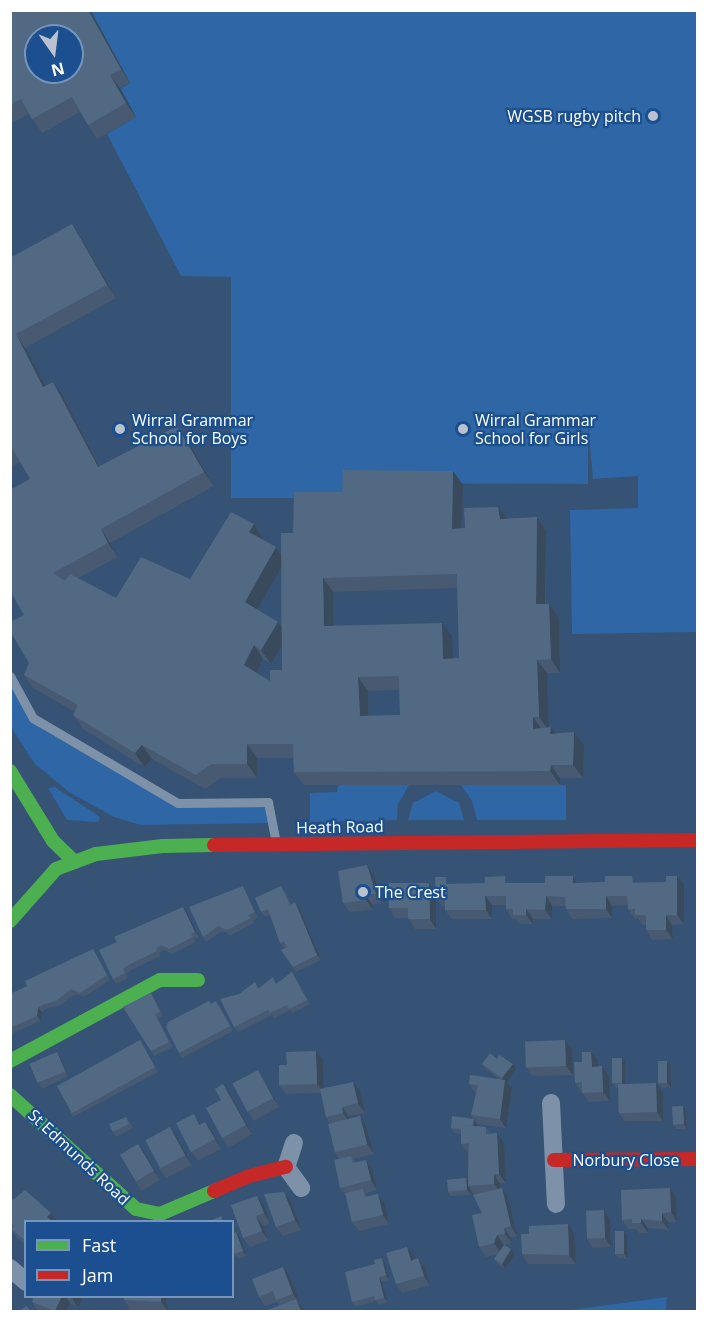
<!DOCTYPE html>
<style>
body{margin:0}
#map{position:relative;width:708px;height:1322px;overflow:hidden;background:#365274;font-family:"Open Sans",sans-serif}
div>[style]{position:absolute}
.green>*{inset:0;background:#2f66a5}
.lane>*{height:9px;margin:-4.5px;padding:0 4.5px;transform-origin:4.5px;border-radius:4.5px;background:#7d92a8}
.street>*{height:18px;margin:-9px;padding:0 9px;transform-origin:9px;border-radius:9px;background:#7d92a8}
.fast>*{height:14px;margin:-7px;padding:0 7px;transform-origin:7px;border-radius:7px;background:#4caf50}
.jam>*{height:14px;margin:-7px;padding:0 7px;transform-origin:7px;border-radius:7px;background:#c62828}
.wall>*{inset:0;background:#475a72}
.shaded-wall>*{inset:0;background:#394a5c}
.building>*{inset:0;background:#526984;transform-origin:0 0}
.dots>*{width:16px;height:16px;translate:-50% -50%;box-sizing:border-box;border:3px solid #1b4f8f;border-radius:50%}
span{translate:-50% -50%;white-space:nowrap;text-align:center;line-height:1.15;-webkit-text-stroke:4.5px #1b4f8f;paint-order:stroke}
.poi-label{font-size:16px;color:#fff}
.right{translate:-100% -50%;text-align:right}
.left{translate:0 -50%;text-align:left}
.street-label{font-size:16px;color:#fff}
.frame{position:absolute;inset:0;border:12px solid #fff;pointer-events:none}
.legend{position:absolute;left:24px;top:1220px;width:210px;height:78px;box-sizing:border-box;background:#1b4f8f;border:2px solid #7695bc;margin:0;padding:8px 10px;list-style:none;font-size:18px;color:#fff}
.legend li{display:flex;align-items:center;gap:12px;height:30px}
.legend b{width:30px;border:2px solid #7695bc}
.north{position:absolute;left:24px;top:24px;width:60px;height:60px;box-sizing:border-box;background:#1b4f8f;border:2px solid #7695bc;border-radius:50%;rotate:166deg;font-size:16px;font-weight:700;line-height:24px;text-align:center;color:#fff}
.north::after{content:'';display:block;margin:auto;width:21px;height:27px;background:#b9c2ce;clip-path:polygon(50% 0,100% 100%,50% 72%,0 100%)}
</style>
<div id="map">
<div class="green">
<i style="clip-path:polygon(91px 11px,697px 11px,697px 632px,572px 634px,570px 510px,638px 508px,638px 476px,593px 479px,588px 425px,588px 484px,353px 483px,353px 498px,231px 498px,231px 277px,181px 276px,107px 134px,136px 117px,120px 89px,130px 83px)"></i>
<i style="clip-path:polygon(10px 684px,31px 717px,45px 731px,174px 804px,261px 805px,270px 809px,273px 823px,141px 825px,114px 817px,69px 792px,35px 764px,11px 727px)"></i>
<i style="clip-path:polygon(338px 785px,409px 785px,398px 804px,397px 820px,310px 822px,310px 793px,337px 792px)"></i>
<i style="clip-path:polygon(461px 785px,566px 785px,566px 820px,477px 820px,472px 801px)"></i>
<i style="clip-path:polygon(55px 787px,100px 817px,98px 822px,67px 820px,48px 788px)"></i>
<i style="clip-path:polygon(436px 791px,459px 803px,464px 820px,408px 820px,413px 803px)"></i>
<i style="clip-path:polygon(667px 1297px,666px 1311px,563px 1311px)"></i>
</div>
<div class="lane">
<i style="left:10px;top:676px;width:48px;rotate:61.3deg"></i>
<i style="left:33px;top:718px;width:168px;rotate:30.4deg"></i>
<i style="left:178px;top:803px;width:90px;rotate:-0.6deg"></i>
<i style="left:268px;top:802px;width:42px;rotate:79deg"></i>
</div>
<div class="street">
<i style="left:551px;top:1103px;width:101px;rotate:87.2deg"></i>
<i style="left:294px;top:1143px;width:25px;rotate:108deg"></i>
<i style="left:286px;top:1167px;width:26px;rotate:54deg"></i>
<i style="left:10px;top:1268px;width:21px;rotate:41deg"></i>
</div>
<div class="fast">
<i style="left:10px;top:771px;width:82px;rotate:58.4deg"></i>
<i style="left:53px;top:841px;width:30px;rotate:44deg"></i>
<i style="left:10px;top:921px;width:69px;rotate:-48.5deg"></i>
<i style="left:56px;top:869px;width:43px;rotate:-20.6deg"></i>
<i style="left:96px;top:854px;width:67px;rotate:-6.8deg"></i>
<i style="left:163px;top:846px;width:51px;rotate:-1.1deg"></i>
<i style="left:10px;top:1061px;width:170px;rotate:-28.4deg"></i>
<i style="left:160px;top:980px;width:38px"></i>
<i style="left:10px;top:1095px;width:170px;rotate:42.1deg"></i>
<i style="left:136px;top:1209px;width:25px;rotate:12deg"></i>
<i style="left:160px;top:1214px;width:59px;rotate:-23.1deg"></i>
</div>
<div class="jam">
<i style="left:214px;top:845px;width:484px;rotate:-0.6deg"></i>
<i style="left:554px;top:1160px;width:144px;rotate:-0.4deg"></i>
<i style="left:214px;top:1191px;width:38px;rotate:-23deg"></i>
<i style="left:249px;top:1176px;width:38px;rotate:-14deg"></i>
</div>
<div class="wall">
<i style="clip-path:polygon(10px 10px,90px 10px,130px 83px,120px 88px,136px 117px,97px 139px,88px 125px,80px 112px,42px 133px,29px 114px,10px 124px)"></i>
<i style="clip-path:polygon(evenodd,81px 238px,116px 298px,25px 348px,45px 386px,63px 396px,100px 466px,177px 426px,187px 440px,214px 486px,110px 543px,118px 557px,78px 578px,116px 598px,190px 579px,254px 524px,263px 538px,262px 539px,276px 547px,281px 554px,293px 533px,342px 492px,463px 485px,462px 528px,506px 519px,546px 531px,546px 604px,549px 604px,559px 618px,560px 673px,547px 673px,549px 727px,555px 733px,574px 732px,584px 745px,583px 778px,560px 778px,560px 785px,304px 785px,294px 772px,293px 758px,257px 758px,257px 778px,221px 778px,205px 789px,152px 759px,144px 767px,83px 729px,73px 715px,75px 712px,33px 688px,24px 675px,29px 663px,24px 615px,30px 479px,20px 462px,10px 468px,10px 258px,81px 238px,281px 568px,281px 626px,258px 610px,281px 568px,81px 238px,457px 588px,459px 658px,452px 658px,452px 636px,334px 625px,333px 592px,457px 588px,81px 238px,282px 646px,282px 670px,270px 681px,257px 673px,263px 659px,271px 664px,282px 646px,81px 238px,399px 690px,400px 715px,369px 716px,368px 691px,399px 690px)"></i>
<i style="clip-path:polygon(367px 865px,374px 875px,383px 903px,372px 904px,373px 910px,350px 912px,343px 903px)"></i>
<i style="clip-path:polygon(573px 876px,578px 883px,666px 882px,677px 876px,684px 885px,684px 924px,672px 925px,673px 939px,652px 940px,646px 930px,646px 925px,642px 925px,638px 918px,635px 919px,628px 909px,628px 905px,612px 906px,612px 918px,572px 919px,566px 909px,566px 906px,552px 906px,552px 919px,533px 919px,533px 924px,520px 924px,516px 919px,512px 919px,506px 909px,506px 905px,492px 905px,492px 919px,452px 919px,445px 910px,445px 906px,442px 906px,436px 897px,436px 929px,415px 929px,408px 918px,395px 918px,389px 908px,436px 892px,451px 884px,545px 883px)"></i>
<i style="clip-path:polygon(246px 891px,258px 917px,253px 920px,254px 923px,231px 935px,222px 931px,206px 942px,203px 937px)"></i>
<i style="clip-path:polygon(285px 891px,291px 904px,299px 907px,321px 960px,296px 972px,281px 950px,287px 947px,284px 948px,280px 943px,270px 915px,265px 917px,261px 912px)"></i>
<i style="clip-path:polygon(186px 911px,199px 937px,194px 939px,196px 942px,172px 954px,164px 950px,159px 953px,161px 956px,131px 970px,126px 974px,128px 978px,116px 984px,113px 979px,117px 942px)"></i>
<i style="clip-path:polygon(96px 954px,110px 980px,84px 997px,75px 994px,59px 1006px,47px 1008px,42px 1012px,41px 1021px,11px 1034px,10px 994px)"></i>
<i style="clip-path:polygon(292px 972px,310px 1004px,293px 1013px,290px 1010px,274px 1018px,272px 1015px,238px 1032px,234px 1027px,239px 994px,277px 983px)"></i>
<i style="clip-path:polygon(151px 993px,163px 1016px,158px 1019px,173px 1047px,154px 1056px,123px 1007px)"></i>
<i style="clip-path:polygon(209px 1001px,211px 1004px,220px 1006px,233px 1031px,182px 1058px,179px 1053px)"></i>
<i style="clip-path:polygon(140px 1040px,158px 1072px,73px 1117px,70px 1112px)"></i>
<i style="clip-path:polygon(565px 1040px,572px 1049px,573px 1075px,532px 1076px,526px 1067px)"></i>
<i style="clip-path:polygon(57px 1052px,60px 1057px,68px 1076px,42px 1089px,39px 1084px)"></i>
<i style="clip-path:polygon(591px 1052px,598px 1061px,598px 1067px,602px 1066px,609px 1076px,610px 1101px,589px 1102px,575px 1083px,582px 1062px)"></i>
<i style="clip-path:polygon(497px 1059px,513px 1064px,516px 1069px,507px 1082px,512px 1089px,506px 1128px,477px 1124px,477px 1126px,486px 1127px,490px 1134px,504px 1143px,506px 1183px,500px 1184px,501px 1188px,502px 1188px,508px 1197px,517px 1236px,511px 1238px,512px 1243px,504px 1245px,515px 1254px,505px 1269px,498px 1264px,494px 1259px,498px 1254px,486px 1257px,479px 1247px,482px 1213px,474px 1195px,470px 1189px,471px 1195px,451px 1196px,448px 1192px,466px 1178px,468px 1180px,468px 1153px,461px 1144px,461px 1134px,454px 1133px,451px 1128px,473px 1119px,471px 1115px,476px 1094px,469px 1084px,499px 1079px,486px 1069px,482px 1064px)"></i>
<i style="clip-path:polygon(323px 1060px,324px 1088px,360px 1091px,365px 1113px,348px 1116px,349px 1119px,360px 1116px,366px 1126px,374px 1154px,353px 1159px,356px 1162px,366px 1160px,372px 1169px,377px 1190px,366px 1193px,368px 1196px,378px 1194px,385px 1204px,389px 1224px,359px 1231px,352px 1222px,346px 1196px,340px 1188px,339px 1159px,335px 1152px,330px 1124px,326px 1117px,321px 1093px,286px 1094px,279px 1085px)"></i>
<i style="clip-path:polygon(625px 1062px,625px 1084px,663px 1093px,663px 1121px,625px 1121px,618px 1112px,618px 1088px,616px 1088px,612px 1083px)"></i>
<i style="clip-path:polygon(670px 1066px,671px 1087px,662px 1088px,658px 1083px)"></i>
<i style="clip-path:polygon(258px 1070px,264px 1080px,279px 1107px,254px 1121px,248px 1111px)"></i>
<i style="clip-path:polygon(230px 1094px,252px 1134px,228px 1148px,222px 1138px,221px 1100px)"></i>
<i style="clip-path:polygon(683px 1106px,686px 1111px,687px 1129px,676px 1129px,673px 1124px)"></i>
<i style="clip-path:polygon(129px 1121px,133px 1128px,116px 1137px,113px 1132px)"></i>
<i style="clip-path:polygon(205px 1122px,212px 1131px,221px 1149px,198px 1161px,191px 1152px,201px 1124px)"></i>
<i style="clip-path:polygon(177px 1137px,192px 1165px,166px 1178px,159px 1169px)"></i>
<i style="clip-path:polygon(138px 1144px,160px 1180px,142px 1191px,135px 1181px)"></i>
<i style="clip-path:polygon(670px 1188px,676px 1197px,677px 1222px,668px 1222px,669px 1230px,648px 1228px,648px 1233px,639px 1233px,636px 1229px,628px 1229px,622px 1220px)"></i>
<i style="clip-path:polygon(284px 1192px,291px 1201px,301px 1230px,283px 1236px,276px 1227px)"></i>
<i style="clip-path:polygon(257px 1196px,264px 1206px,270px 1223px,263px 1226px,268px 1240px,250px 1247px,243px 1238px)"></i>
<i style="clip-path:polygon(10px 1199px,26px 1221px,26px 1245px,18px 1239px,10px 1229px)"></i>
<i style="clip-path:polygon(604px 1210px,610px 1220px,611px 1247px,593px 1248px,587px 1239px)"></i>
<i style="clip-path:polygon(232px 1234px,240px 1237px,246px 1256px,238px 1259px,234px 1254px,232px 1254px)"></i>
<i style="clip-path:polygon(529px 1234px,574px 1234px,576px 1264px,528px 1264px,522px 1254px)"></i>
<i style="clip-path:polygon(627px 1236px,628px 1259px,619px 1258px,615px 1254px)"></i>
<i style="clip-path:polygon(414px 1256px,415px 1260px,418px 1258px,425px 1268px,430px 1285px,402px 1293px,396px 1284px)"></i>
<i style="clip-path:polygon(385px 1263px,389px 1280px,382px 1282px,388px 1302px,379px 1305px,376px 1301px,356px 1307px,352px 1302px)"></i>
<i style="clip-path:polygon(290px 1277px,300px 1304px,304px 1311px,265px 1311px,280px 1306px,277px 1302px,265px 1306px,259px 1297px)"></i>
<i style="clip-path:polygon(34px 1296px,84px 1296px,78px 1308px,70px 1303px,66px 1311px,38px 1311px,32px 1302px)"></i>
<i style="clip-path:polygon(166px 1296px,168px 1311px,131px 1310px,124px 1300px)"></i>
</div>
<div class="shaded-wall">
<i style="clip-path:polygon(88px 10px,90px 10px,130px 83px,121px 69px)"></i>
<i style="clip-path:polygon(110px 75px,120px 88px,136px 117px,126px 103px)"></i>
<i style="clip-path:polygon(72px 224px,81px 238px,116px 298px,107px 285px)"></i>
<i style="clip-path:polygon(16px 334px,25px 348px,53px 400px,43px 387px)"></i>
<i style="clip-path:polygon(53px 382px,63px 396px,107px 481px,98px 467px)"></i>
<i style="clip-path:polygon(177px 426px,187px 440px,214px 486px,204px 472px)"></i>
<i style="clip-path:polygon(453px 471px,463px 485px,461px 542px,452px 529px)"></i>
<i style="clip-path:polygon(498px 507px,508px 520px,500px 519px)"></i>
<i style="clip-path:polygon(537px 517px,546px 531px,545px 617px,536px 604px)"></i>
<i style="clip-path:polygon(254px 524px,263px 538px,258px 545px,249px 532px)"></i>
<i style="clip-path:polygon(101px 529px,110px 543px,118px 557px,108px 543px)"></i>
<i style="clip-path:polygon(276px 547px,285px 561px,254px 616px,245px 602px)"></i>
<i style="clip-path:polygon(323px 578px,333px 592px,334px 639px,324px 626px)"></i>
<i style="clip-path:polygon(549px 604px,559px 618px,560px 673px,551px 659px)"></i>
<i style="clip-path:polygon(278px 622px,288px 636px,271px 664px,261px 650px)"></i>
<i style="clip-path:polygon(442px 623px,452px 636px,453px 672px,443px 659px)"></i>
<i style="clip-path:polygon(254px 645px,263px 659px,254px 679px,244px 665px)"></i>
<i style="clip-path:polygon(537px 660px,547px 673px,549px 731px,539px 717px)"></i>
<i style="clip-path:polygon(358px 677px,368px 691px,369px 730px,360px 716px)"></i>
<i style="clip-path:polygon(533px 717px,542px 730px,533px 729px)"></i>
<i style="clip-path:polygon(551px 727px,561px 741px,550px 734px)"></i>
<i style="clip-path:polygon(574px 732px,584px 745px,583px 778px,573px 765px)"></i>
<i style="clip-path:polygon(247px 744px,257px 758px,257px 778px,247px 764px)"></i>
<i style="clip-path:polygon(142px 745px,152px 759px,144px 767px,135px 753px)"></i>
<i style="clip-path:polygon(551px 765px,560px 778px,560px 785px,550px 771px)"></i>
<i style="clip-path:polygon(367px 865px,374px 875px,383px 903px,376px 894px)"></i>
<i style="clip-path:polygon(573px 876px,579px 886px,573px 883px)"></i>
<i style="clip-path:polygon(677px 876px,684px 885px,684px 924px,677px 915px)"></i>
<i style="clip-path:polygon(429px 883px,436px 892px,436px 929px,430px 919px)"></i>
<i style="clip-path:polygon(243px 886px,246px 891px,258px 917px,255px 912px)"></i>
<i style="clip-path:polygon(365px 894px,372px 904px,373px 910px,366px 900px)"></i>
<i style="clip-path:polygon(485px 896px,492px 905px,492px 919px,486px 910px)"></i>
<i style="clip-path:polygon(546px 896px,552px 906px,552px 919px,545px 910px)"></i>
<i style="clip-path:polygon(606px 896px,612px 906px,612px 918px,606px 909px)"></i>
<i style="clip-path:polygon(295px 902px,299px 907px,321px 960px,317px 955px)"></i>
<i style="clip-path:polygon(183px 907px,186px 911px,199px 937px,195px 932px)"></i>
<i style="clip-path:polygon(526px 909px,533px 919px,533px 924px,526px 915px)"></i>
<i style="clip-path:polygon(666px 915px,672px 925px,673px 939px,666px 930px)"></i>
<i style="clip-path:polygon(38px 1007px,42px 1012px,41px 1021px,37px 1016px)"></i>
<i style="clip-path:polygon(565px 1040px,572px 1049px,573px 1075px,566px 1066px)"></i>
<i style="clip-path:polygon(316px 1051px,323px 1060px,324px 1093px,317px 1084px)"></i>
<i style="clip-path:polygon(57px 1052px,60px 1057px,68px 1076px,65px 1071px)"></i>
<i style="clip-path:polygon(591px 1052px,598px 1061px,599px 1076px,592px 1067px)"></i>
<i style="clip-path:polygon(622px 1058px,625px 1062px,625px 1088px,622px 1083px)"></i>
<i style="clip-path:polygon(667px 1061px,670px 1066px,671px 1087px,667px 1083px)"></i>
<i style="clip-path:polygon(513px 1064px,516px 1069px,507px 1082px,512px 1089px,506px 1128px,500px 1119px,502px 1078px)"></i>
<i style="clip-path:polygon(602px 1066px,609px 1076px,610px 1101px,603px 1092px)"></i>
<i style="clip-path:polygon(258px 1070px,264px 1080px,279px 1107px,273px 1098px)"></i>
<i style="clip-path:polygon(353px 1082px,360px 1091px,365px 1113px,358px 1103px)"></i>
<i style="clip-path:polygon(656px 1083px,663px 1093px,663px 1121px,657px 1112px)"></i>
<i style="clip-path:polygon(223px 1084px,230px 1094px,252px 1134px,246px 1125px)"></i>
<i style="clip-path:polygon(683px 1106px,686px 1111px,687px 1129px,684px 1124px)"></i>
<i style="clip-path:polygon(342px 1107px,348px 1116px,350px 1123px,343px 1113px)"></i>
<i style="clip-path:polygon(360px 1116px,366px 1126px,374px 1154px,367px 1144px)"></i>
<i style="clip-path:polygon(474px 1119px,477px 1124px,476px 1136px,472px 1131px)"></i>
<i style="clip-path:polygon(205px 1122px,212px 1131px,221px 1149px,215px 1139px)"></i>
<i style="clip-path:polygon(170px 1127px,177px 1137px,192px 1165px,185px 1155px)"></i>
<i style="clip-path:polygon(497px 1133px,504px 1143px,506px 1183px,499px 1174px)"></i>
<i style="clip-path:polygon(138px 1144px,145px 1153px,160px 1180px,154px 1171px)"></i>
<i style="clip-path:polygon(366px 1160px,372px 1169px,377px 1190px,371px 1180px)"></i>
<i style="clip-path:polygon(494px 1174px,500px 1184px,501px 1193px,494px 1184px)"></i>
<i style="clip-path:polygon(466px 1178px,470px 1183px,468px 1186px,470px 1189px,471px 1195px,467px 1190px)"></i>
<i style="clip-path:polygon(502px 1188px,508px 1197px,517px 1236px,511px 1226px)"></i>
<i style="clip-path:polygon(670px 1188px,676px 1197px,677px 1222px,671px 1212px)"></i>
<i style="clip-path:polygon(284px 1192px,291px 1201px,301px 1230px,295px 1220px)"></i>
<i style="clip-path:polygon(378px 1194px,385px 1204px,389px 1224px,383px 1215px)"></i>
<i style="clip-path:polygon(257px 1196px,264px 1206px,270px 1223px,264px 1213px)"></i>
<i style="clip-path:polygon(604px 1210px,610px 1220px,611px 1247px,605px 1238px)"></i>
<i style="clip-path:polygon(51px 1213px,57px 1221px,50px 1221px,47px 1217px)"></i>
<i style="clip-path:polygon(662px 1213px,668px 1222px,669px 1230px,662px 1221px)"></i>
<i style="clip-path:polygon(256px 1216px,263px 1226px,268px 1240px,262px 1231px)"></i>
<i style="clip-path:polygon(641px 1219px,648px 1228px,648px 1233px,641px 1223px)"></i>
<i style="clip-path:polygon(568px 1224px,574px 1234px,576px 1264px,569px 1255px)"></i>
<i style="clip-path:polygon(504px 1228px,511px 1238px,512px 1243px,505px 1234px)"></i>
<i style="clip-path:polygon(624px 1231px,627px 1236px,628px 1259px,624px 1254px)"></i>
<i style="clip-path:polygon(236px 1232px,240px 1237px,246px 1256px,243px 1251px)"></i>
<i style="clip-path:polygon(497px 1235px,504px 1245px,501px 1253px,494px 1243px)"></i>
<i style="clip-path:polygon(407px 1247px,414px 1256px,418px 1270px,411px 1261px)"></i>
<i style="clip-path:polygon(511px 1249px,515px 1254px,505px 1269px,502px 1264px)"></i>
<i style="clip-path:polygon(382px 1258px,385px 1263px,389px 1280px,386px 1275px)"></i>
<i style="clip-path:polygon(418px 1258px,425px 1268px,430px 1285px,424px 1276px)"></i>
<i style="clip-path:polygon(283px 1267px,290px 1277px,300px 1303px,293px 1294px)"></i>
<i style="clip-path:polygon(379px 1277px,382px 1282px,388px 1302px,384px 1298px)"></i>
<i style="clip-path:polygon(62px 1296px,65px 1296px,70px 1303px,66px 1311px,55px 1311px)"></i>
<i style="clip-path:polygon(72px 1296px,84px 1296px,78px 1308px,72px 1298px)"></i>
<i style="clip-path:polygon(161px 1296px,166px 1296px,168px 1311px,161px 1302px)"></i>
<i style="clip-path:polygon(296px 1299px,303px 1308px,304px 1311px,301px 1311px)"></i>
</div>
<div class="building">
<i style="clip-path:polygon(evenodd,10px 10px,88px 10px,121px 69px,110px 75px,126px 103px,88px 125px,72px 97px,32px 119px,21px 99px,10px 105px,10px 10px,36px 36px,72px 36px,72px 72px,36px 72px,36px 36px)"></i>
<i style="clip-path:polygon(evenodd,72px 224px,107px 285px,16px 334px,43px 387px,53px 382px,98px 467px,177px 426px,204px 472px,101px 529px,108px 543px,53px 573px,65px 581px,70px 574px,116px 598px,141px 557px,190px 579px,231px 512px,254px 524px,249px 532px,276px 547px,245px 602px,278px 622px,261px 650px,254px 645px,244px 665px,270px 681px,270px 670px,282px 670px,281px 533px,293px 533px,294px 492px,342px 492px,343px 470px,453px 471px,452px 529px,465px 528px,464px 508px,498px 507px,500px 519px,537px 517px,536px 604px,549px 604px,551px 659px,537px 660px,539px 717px,533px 717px,533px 729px,551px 727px,550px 734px,574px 732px,573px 765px,551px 765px,550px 771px,294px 772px,293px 744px,247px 744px,247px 764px,211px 764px,196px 775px,142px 745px,135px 753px,73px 715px,78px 705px,24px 675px,29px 663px,10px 631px,10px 622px,24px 615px,10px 591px,10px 490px,30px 479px,12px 448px,10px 449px,10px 258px,72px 224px,457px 574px,459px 658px,443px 659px,442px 623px,324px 626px,323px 578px,457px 574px,72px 224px,399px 676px,400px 715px,360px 716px,358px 677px,399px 676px)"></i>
<i style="clip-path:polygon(367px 865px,376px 894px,365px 894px,366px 900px,343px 903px,338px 871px)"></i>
<i style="clip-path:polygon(505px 876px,505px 883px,545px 883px,545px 876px,573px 876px,573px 883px,605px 882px,605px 876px,632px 876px,633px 883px,666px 882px,666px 876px,677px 876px,677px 915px,666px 915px,666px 930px,646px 930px,646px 915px,635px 915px,635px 909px,628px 909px,627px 896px,606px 896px,606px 909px,566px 909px,565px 897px,546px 896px,545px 910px,526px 909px,526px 915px,513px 915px,513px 909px,506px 909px,506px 896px,485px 896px,486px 910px,445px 910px,445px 896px,436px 897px,435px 877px,446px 877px,446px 884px,485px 883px,485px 877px)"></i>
<i style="clip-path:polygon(388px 883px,429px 883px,430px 919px,408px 919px,408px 908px,389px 908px)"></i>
<i style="clip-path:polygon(243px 886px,255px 912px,249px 915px,251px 918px,227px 930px,218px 926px,203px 937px,189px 907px)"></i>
<i style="clip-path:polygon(281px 886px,290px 905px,295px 902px,317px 955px,293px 967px,281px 950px,287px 947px,284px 941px,280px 943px,268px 909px,261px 912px,255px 898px)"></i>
<i style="clip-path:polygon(183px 907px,195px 932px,191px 934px,193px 937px,169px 949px,161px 945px,156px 948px,157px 951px,128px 965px,123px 969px,125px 973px,113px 979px,99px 950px,117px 942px,114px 937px)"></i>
<i style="clip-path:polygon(93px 949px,107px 975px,80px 993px,71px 989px,56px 1001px,44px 1004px,38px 1007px,37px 1016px,10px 1028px,10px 994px,27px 986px,25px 981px)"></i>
<i style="clip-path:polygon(292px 972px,307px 1000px,289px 1009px,287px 1005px,270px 1013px,268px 1010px,234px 1027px,220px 999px,239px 994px,255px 982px,258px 989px,273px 977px,276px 984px)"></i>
<i style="clip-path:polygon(151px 993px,160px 1012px,155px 1014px,169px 1042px,151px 1051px,123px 1007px)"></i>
<i style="clip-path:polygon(209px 1001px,211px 1004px,216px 1001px,230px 1026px,179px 1053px,166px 1027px,168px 1022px)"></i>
<i style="left:140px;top:1040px;width:31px;height:95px;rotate:61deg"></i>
<i style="left:565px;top:1040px;width:26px;height:40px;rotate:88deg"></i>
<i style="clip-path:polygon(316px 1051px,317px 1084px,279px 1085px,279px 1065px,287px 1065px,286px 1052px)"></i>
<i style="left:57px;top:1052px;width:21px;height:30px;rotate:67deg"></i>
<i style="clip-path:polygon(582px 1052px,591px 1052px,592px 1067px,602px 1066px,603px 1092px,582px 1093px,582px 1082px,575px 1083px,574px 1062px,582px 1062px)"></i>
<i style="clip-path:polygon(490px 1053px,497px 1059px,499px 1055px,513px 1064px,502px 1078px,482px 1064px)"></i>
<i style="left:612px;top:1058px;width:10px;height:25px"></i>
<i style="left:667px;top:1061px;width:22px;height:9px;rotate:90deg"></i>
<i style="left:258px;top:1070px;width:32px;height:29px;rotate:62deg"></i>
<i style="clip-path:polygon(470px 1075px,505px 1080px,500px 1119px,471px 1115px,478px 1085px,469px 1084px)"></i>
<i style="clip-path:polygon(353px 1082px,358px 1103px,342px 1107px,343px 1113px,326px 1117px,320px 1089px)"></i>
<i style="left:656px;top:1083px;width:29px;height:38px;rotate:88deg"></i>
<i style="clip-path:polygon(223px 1084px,246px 1125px,222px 1138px,206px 1108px,221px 1100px,215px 1089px)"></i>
<i style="left:683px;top:1106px;width:18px;height:11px;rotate:87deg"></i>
<i style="clip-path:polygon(194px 1114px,199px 1125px,205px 1122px,215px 1139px,191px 1152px,176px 1123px)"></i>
<i style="left:360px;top:1116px;width:29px;height:33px;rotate:76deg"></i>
<i style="clip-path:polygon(452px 1116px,474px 1119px,473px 1126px,461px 1125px,461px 1129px,451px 1128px)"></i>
<i style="clip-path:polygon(126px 1117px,129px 1124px,113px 1132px,109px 1124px)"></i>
<i style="clip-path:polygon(461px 1125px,486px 1127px,486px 1134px,497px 1133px,499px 1174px,494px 1174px,494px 1184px,468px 1186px,469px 1143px,461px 1144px)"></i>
<i style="left:170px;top:1127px;width:32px;height:28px;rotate:62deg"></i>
<i style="left:138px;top:1144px;width:31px;height:21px;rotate:59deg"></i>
<i style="clip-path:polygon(351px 1156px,353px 1163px,366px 1160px,371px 1180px,340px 1188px,334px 1160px)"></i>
<i style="left:466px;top:1178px;width:12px;height:19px;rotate:85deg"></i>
<i style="clip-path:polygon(502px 1188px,511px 1226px,504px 1228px,505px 1234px,497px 1235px,494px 1243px,479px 1247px,472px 1215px,482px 1213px,473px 1195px)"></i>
<i style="clip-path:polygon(670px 1188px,671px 1212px,662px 1213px,662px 1221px,641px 1219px,641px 1223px,632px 1223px,632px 1219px,622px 1220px,621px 1190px)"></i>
<i style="clip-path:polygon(363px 1189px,365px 1197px,378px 1194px,383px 1215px,352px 1222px,345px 1193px)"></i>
<i style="clip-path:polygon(25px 1190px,51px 1213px,47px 1217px,52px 1221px,26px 1221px,26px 1241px,12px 1230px,14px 1225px,10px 1224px,10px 1199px,14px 1199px)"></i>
<i style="clip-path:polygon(284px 1192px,295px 1220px,276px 1227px,264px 1194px)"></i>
<i style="clip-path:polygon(257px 1196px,264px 1213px,256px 1216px,262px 1231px,243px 1238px,231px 1205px)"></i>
<i style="left:604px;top:1210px;width:28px;height:18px;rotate:88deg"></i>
<i style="clip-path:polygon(221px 1216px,223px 1221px,210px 1221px)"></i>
<i style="clip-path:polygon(568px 1224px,569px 1255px,522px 1254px,521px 1234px,529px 1234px,529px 1226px)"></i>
<i style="left:615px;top:1231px;width:9px;height:23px"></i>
<i style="clip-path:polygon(236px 1232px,243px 1251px,235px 1254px,232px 1248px,232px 1234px)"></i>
<i style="clip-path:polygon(504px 1245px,511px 1249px,502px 1264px,494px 1259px)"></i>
<i style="clip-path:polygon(407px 1247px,411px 1261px,418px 1258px,424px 1276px,396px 1284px,386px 1253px)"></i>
<i style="clip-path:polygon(382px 1258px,386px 1275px,379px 1277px,384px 1298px,375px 1300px,374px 1296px,352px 1302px,345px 1272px,375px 1264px,374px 1260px)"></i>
<i style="clip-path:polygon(283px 1267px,293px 1294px,276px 1300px,273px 1291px,259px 1297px,252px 1279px)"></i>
<i style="clip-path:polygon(34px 1296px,62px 1296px,55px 1311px,32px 1302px)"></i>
<i style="clip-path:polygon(124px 1296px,161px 1296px,161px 1302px,124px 1300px)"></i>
<i style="clip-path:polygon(296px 1299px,301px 1311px,265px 1311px)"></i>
<i style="clip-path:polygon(26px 1306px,31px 1311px,20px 1311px)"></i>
</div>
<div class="dots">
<i style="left:653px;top:116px;background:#b9c2ce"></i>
<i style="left:120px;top:429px;background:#b9c2ce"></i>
<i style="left:463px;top:429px;background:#b9c2ce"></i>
<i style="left:363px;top:892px;background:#b9c2ce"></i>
</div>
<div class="poi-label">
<span class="right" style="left:641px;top:116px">WGSB rugby pitch</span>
<span class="left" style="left:132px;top:429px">Wirral Grammar<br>School for Boys</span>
<span class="left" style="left:475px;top:429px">Wirral Grammar<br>School for Girls</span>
<span class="left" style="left:375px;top:892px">The Crest</span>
</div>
<div class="street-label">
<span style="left:340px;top:827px;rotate:-1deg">Heath Road</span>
<span style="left:79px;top:1157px;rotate:43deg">St Edmunds Road</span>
<span style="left:626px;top:1160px">Norbury Close</span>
</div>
<div class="frame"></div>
<ul class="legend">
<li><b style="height:8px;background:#4caf50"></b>Fast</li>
<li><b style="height:8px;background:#c62828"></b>Jam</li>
</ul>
<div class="north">N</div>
</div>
